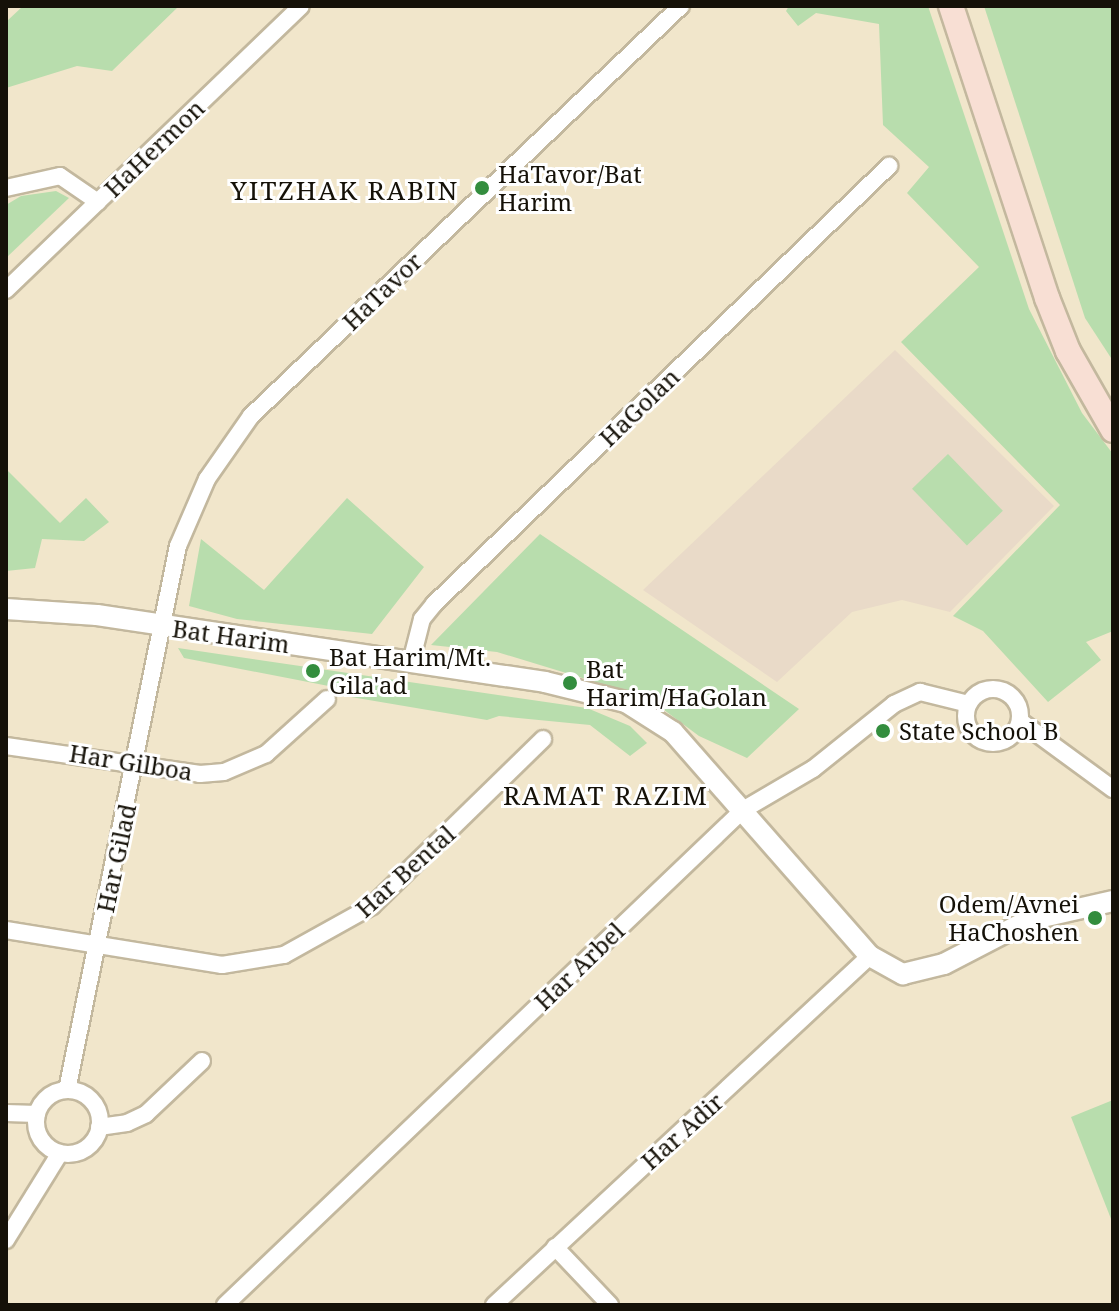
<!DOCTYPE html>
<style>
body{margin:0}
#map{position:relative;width:1119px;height:1311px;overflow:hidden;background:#f1e6cb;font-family:"Noto Serif",serif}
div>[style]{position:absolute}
.education>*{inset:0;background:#e9dac8}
.green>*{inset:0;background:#b8ddad;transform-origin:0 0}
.roads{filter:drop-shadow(2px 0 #c3b89e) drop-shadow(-2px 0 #c3b89e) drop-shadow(0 2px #c3b89e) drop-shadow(0 -2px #c3b89e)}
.minor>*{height:16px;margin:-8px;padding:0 8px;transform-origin:8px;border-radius:8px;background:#fff}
.minor>.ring{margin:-8px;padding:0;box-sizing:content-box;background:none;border:16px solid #fff;border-radius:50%}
.tertiary>*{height:20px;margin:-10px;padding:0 10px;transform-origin:10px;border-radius:10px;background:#fff}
.secondary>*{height:24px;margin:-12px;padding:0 12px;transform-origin:12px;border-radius:12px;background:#f8dfd4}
.dots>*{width:22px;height:22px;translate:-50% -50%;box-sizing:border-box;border:4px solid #fff;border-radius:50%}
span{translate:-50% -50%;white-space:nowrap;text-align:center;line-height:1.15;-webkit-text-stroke:6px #fff;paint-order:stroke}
.street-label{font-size:24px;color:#151108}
.poi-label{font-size:24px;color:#151108}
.left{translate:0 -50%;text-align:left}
.right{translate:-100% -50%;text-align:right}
.neighbourhood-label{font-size:26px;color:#151108;letter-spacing:2px}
.frame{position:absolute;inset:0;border:8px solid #151108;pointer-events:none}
</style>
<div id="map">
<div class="education">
<i style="clip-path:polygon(895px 350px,1054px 506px,950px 612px,902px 600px,852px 612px,777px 682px,643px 590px)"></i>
</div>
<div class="green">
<i style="clip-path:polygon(23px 6px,179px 6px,112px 71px,77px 66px,6px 88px,6px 22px)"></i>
<i style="clip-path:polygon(789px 6px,928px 6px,1029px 309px,1082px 413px,1113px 454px,1113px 631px,1086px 642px,1101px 660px,1048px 702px,983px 631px,953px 616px,1060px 505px,901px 342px,979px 267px,907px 193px,929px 167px,883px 125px,879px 24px,816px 13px,798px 26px,786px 11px)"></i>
<i style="clip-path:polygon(984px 6px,1113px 6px,1113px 361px,1085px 318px)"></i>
<i style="clip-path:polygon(56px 191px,69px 198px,6px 258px,6px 205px,21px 196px)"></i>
<i style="left:948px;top:454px;width:79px;height:50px;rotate:46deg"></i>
<i style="clip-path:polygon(6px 469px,60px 523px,86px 498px,109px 522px,84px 541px,42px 539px,35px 568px,6px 571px)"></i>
<i style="clip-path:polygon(347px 498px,424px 567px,372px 634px,237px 619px,189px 606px,201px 539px,264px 590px)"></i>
<i style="clip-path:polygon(540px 534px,799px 709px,747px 758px,699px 736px,648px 698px,497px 652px,431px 645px)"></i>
<i style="clip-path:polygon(178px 648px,587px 708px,630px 726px,647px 743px,630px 756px,590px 725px,499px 716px,487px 720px,351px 697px,339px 688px,184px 658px)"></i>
<i style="clip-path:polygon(1113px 1100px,1113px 1224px,1071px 1117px)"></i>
</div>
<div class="roads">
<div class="minor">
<i style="left:6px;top:188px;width:55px;rotate:-12.5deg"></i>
<i style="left:60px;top:176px;width:46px;rotate:34.4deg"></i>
<i style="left:6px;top:290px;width:409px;rotate:-43.9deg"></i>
<i style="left:411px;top:662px;width:44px;rotate:-75.7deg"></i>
<i style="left:422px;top:619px;width:19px;rotate:-51deg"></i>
<i style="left:434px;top:604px;width:632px;rotate:-43.91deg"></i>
<i class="ring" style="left:966px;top:689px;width:38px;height:38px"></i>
<i style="left:1020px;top:721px;width:115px;rotate:36.2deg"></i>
<i style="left:6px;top:746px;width:196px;rotate:8.2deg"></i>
<i style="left:200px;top:774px;width:24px;rotate:-5deg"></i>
<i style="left:224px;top:772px;width:46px;rotate:-23.2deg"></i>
<i style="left:266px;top:754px;width:82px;rotate:-42deg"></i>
<i style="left:6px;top:930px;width:219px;rotate:9.2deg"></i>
<i style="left:222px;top:965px;width:63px;rotate:-9.2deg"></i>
<i style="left:284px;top:955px;width:101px;rotate:-29.1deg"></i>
<i style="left:372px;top:906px;width:239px;rotate:-44.3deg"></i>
<i style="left:67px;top:1090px;width:555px;rotate:-78.47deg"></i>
<i style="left:178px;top:546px;width:73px;rotate:-66.6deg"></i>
<i style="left:207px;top:479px;width:77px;rotate:-55.1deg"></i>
<i style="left:251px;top:416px;width:594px;rotate:-43.64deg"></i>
<i class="ring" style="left:36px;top:1090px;width:48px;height:48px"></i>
<i style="left:6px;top:1113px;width:31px;rotate:2deg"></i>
<i style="left:99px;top:1127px;width:28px;rotate:-8deg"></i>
<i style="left:127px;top:1123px;width:21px;rotate:-25deg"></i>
<i style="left:146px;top:1114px;width:77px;rotate:-43.4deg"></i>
<i style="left:6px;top:1240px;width:102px;rotate:-58.2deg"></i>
<i style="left:555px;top:1247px;width:80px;rotate:46.5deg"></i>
<i style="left:225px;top:1305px;width:716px;rotate:-43.7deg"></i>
<i style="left:743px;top:810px;width:81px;rotate:-30.4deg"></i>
<i style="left:813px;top:769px;width:104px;rotate:-38.7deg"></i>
<i style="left:894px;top:704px;width:29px;rotate:-25deg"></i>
<i style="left:920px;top:692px;width:49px;rotate:14deg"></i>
<i style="left:494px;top:1305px;width:513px;rotate:-42.87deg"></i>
</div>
<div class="tertiary">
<i style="left:6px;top:609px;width:91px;rotate:3.8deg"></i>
<i style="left:97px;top:615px;width:453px;rotate:8.5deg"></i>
<i style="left:545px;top:682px;width:83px;rotate:13.9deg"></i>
<i style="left:626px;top:702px;width:56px;rotate:32.6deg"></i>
<i style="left:673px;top:732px;width:298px;rotate:48.7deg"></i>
<i style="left:870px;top:956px;width:38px;rotate:29deg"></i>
<i style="left:903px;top:974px;width:42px;rotate:-13.7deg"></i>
<i style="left:944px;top:964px;width:96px;rotate:-27.4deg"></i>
<i style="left:1029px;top:920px;width:86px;rotate:-12.7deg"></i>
</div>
<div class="secondary">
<i style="left:951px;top:6px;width:307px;rotate:71.8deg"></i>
<i style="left:1047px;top:298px;width:57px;rotate:68.4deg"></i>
<i style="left:1068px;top:351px;width:91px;rotate:60.3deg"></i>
</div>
</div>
<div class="dots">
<i style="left:482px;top:188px;background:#338d3e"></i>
<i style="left:313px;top:671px;background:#338d3e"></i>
<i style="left:570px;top:683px;background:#338d3e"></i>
<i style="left:883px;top:731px;background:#338d3e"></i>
<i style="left:1095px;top:918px;background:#338d3e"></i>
</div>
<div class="street-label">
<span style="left:154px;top:148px;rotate:-44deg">HaHermon</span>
<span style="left:382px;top:291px;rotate:-44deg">HaTavor</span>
<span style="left:639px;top:407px;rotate:-44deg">HaGolan</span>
<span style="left:231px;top:636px;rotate:8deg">Bat Harim</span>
<span style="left:131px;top:762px;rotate:9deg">Har Gilboa</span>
<span style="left:116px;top:858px;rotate:-78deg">Har Gilad</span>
<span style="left:405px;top:871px;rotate:-42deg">Har Bental</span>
<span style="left:579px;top:966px;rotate:-44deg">Har Arbel</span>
<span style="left:682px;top:1131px;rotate:-42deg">Har Adir</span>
</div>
<div class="poi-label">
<span class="left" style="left:498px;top:188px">HaTavor/Bat<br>Harim</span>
<span class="left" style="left:329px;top:671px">Bat Harim/Mt.<br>Gila'ad</span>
<span class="left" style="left:586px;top:683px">Bat<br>Harim/HaGolan</span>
<span class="left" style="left:899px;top:731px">State School B</span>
<span class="right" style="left:1079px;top:918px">Odem/Avnei<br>HaChoshen</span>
</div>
<div class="neighbourhood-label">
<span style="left:345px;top:191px">YITZHAK RABIN</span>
<span style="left:606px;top:796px">RAMAT RAZIM</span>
</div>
<div class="frame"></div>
</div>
